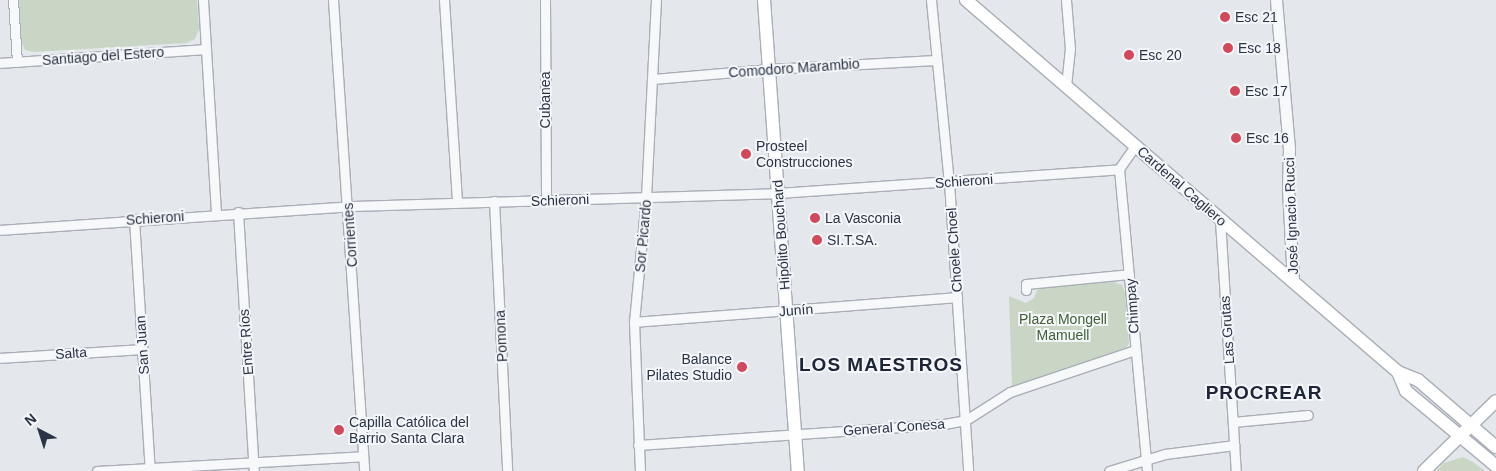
<!DOCTYPE html>
<meta charset="utf-8">
<style>
body{margin:0}
#map{position:relative;width:1496px;height:471px;overflow:hidden;background:#e4e7ec;font-family:Arial,sans-serif}
div>[style]{position:absolute}
.green>*{inset:0;background:#c9d6c5}
.roads{filter:drop-shadow(1px 0 #a9aeb7) drop-shadow(-1px 0 #a9aeb7) drop-shadow(0 1px #a9aeb7) drop-shadow(0 -1px #a9aeb7)}
.minor>*{height:9px;margin:-4.5px;padding:0 4.5px;transform-origin:4.5px;border-radius:4.5px;background:#f7f8fa}
.tertiary>*{height:11px;margin:-5.5px;padding:0 5.5px;transform-origin:5.5px;border-radius:5.5px;background:#f7f8fa}
.secondary>*{height:12px;margin:-6px;padding:0 6px;transform-origin:6px;border-radius:6px;background:#fff}
.dots>*{width:14px;height:14px;translate:-50% -50%;box-sizing:border-box;border:2px solid #f4f6f9;border-radius:50%}
span{translate:-50% -50%;white-space:nowrap;text-align:center;line-height:1.15;-webkit-text-stroke:4px #f4f6f9;paint-order:stroke}
.poi-label{font-size:14px;color:#2b3445}
.left{translate:0 -50%;text-align:left}
.right{translate:-100% -50%;text-align:right}
.street-label{font-size:14px;color:#2b3445}
.park-label{font-size:14px;color:#3f6138}
.district-label{font-size:19px;color:#1d2536;font-weight:700;letter-spacing:1px}
.north{position:absolute;left:15px;top:406px;width:50px;height:50px;-webkit-text-stroke:4px #f4f6f9;paint-order:stroke;rotate:320deg;font-size:14px;font-weight:700;line-height:20px;text-align:center;color:#2b3445}
.north::after{content:'';display:block;margin:auto;width:18px;height:22px;background:#2b3445;clip-path:polygon(50% 0,100% 100%,50% 72%,0 100%)}
</style>
<div id="map">
<div class="green">
<i style="clip-path:polygon(19px 0,197px 0,199px 29px,195px 39px,186px 43px,34px 52px,25px 50px,21px 41px)"></i>
<i style="clip-path:polygon(1113px 282px,1122px 285px,1125px 292px,1129px 344px,1123px 351px,1012px 387px,1009px 296px,1026px 303px,1034px 298px,1038px 288px)"></i>
<i style="clip-path:polygon(1463px 457px,1473px 462px,1485px 471px,1436px 471px,1444px 463px)"></i>
</div>
<div class="roads">
<div class="minor">
<i style="left:13px;top:0;width:62px;rotate:86.3deg"></i>
<i style="left:203px;top:0;width:213px;rotate:86.5deg"></i>
<i style="left:333px;top:0;width:472px;rotate:86.2deg"></i>
<i style="left:444px;top:0;width:203px;rotate:86.3deg"></i>
<i style="left:545px;top:0;width:200px;rotate:89.7deg"></i>
<i style="left:931px;top:0;width:183px;rotate:84.4deg"></i>
<i style="left:949px;top:182px;width:290px;rotate:86.2deg"></i>
<i style="left:0;top:63px;width:206px;rotate:-3.9deg"></i>
<i style="left:653px;top:79px;width:117px;rotate:-4.9deg"></i>
<i style="left:770px;top:69px;width:166px;rotate:-3.1deg"></i>
<i style="left:1066px;top:86px;width:37px;rotate:-84deg"></i>
<i style="left:1070px;top:49px;width:49px;rotate:-94.7deg"></i>
<i style="left:1135px;top:146px;width:28px;rotate:125deg"></i>
<i style="left:1119px;top:169px;width:303px;rotate:84.7deg"></i>
<i style="left:494px;top:201px;width:270px;rotate:87.2deg"></i>
<i style="left:238px;top:212px;width:259px;rotate:86.5deg"></i>
<i style="left:134px;top:219px;width:253px;rotate:86.4deg"></i>
<i style="left:1220px;top:220px;width:252px;rotate:86.4deg"></i>
<i style="left:0;top:230px;width:350px;rotate:-3.9deg"></i>
<i style="left:349px;top:206px;width:430px;rotate:-1.7deg"></i>
<i style="left:779px;top:193px;width:341px;rotate:-4deg"></i>
<i style="left:1026px;top:290px;width:6px;rotate:-90deg"></i>
<i style="left:1026px;top:284px;width:103px;rotate:-5.5deg"></i>
<i style="left:634px;top:322px;width:324px;rotate:-4.4deg"></i>
<i style="left:0;top:358px;width:143px;rotate:-3.6deg"></i>
<i style="left:1233px;top:422px;width:75px;rotate:-5.3deg"></i>
<i style="left:638px;top:445px;width:307px;rotate:-3.9deg"></i>
<i style="left:944px;top:424px;width:22px;rotate:-10deg"></i>
<i style="left:966px;top:420px;width:52px;rotate:-32.5deg"></i>
<i style="left:1010px;top:392px;width:132px;rotate:-18.6deg"></i>
<i style="left:97px;top:471px;width:266px;rotate:-3.2deg"></i>
<i style="left:640px;top:471px;width:149px;rotate:-92.3deg"></i>
<i style="left:634px;top:322px;width:126px;rotate:-84.5deg"></i>
<i style="left:646px;top:197px;width:197px;rotate:-87.1deg"></i>
<i style="left:1109px;top:471px;width:59px;rotate:-16.9deg"></i>
<i style="left:1165px;top:454px;width:70px;rotate:-7.4deg"></i>
</div>
<div class="tertiary">
<i style="left:1276px;top:0;width:149px;rotate:85deg"></i>
<i style="left:1289px;top:148px;width:41px;rotate:91.4deg"></i>
<i style="left:1288px;top:189px;width:93px;rotate:86.9deg"></i>
</div>
<div class="secondary">
<i style="left:764px;top:0;width:472px;rotate:85.9deg"></i>
<i style="left:966px;top:0;width:570px;rotate:40.73deg"></i>
<i style="left:1398px;top:372px;width:22px;rotate:22deg"></i>
<i style="left:1418px;top:380px;width:103px;rotate:40.7deg"></i>
<i style="left:1398px;top:372px;width:21px;rotate:67deg"></i>
<i style="left:1406px;top:391px;width:117px;rotate:39.8deg"></i>
<i style="left:1424px;top:471px;width:100px;rotate:-44.2deg"></i>
</div>
</div>
<div class="dots">
<i style="left:1225px;top:17px;background:#d1495b"></i>
<i style="left:1228px;top:48px;background:#d1495b"></i>
<i style="left:1129px;top:55px;background:#d1495b"></i>
<i style="left:1235px;top:91px;background:#d1495b"></i>
<i style="left:1236px;top:138px;background:#d1495b"></i>
<i style="left:746px;top:154px;background:#d1495b"></i>
<i style="left:815px;top:218px;background:#d1495b"></i>
<i style="left:817px;top:240px;background:#d1495b"></i>
<i style="left:742px;top:367px;background:#d1495b"></i>
<i style="left:339px;top:430px;background:#d1495b"></i>
</div>
<div class="poi-label">
<span class="left" style="left:1235px;top:17px">Esc 21</span>
<span class="left" style="left:1238px;top:48px">Esc 18</span>
<span class="left" style="left:1139px;top:55px">Esc 20</span>
<span class="left" style="left:1245px;top:91px">Esc 17</span>
<span class="left" style="left:1246px;top:138px">Esc 16</span>
<span class="left" style="left:756px;top:154px">Prosteel<br>Construcciones</span>
<span class="left" style="left:825px;top:218px">La Vasconia</span>
<span class="left" style="left:827px;top:240px">SI.T.SA.</span>
<span class="right" style="left:732px;top:367px">Balance<br>Pilates Studio</span>
<span class="left" style="left:349px;top:430px">Capilla Católica del<br>Barrio Santa Clara</span>
</div>
<div class="street-label">
<span style="left:103px;top:56px;rotate:-4deg">Santiago del Estero</span>
<span style="left:794px;top:68px;rotate:-4deg">Comodoro Marambio</span>
<span style="left:545px;top:100px;rotate:-90deg">Cubanea</span>
<span style="left:964px;top:181px;rotate:-4deg">Schieroni</span>
<span style="left:1182px;top:186px;rotate:41deg">Cardenal Cagliero</span>
<span style="left:560px;top:200px;rotate:-2deg">Schieroni</span>
<span style="left:1291px;top:216px;rotate:-92deg">José Ignacio Rucci</span>
<span style="left:155px;top:218px;rotate:-4deg">Schieroni</span>
<span style="left:350px;top:235px;rotate:-94deg">Corrientes</span>
<span style="left:781px;top:235px;rotate:-94deg">Hipólito Bouchard</span>
<span style="left:643px;top:236px;rotate:-85deg">Sor Picardo</span>
<span style="left:954px;top:250px;rotate:-94deg">Choele Choel</span>
<span style="left:1132px;top:306px;rotate:-94deg">Chimpay</span>
<span style="left:796px;top:310px;rotate:-4deg">Junín</span>
<span style="left:1227px;top:330px;rotate:-94deg">Las Grutas</span>
<span style="left:501px;top:336px;rotate:-93deg">Pomona</span>
<span style="left:246px;top:342px;rotate:-94deg">Entre Ríos</span>
<span style="left:142px;top:345px;rotate:-94deg">San Juan</span>
<span style="left:71px;top:353px;rotate:-4deg">Salta</span>
<span style="left:894px;top:427px;rotate:-4deg">General Conesa</span>
</div>
<div class="park-label">
<span style="left:1063px;top:327px">Plaza Mongell<br>Mamuell</span>
</div>
<div class="district-label">
<span style="left:881px;top:365px">LOS MAESTROS</span>
<span style="left:1264px;top:393px">PROCREAR</span>
</div>
<div class="north">N</div>
</div>
